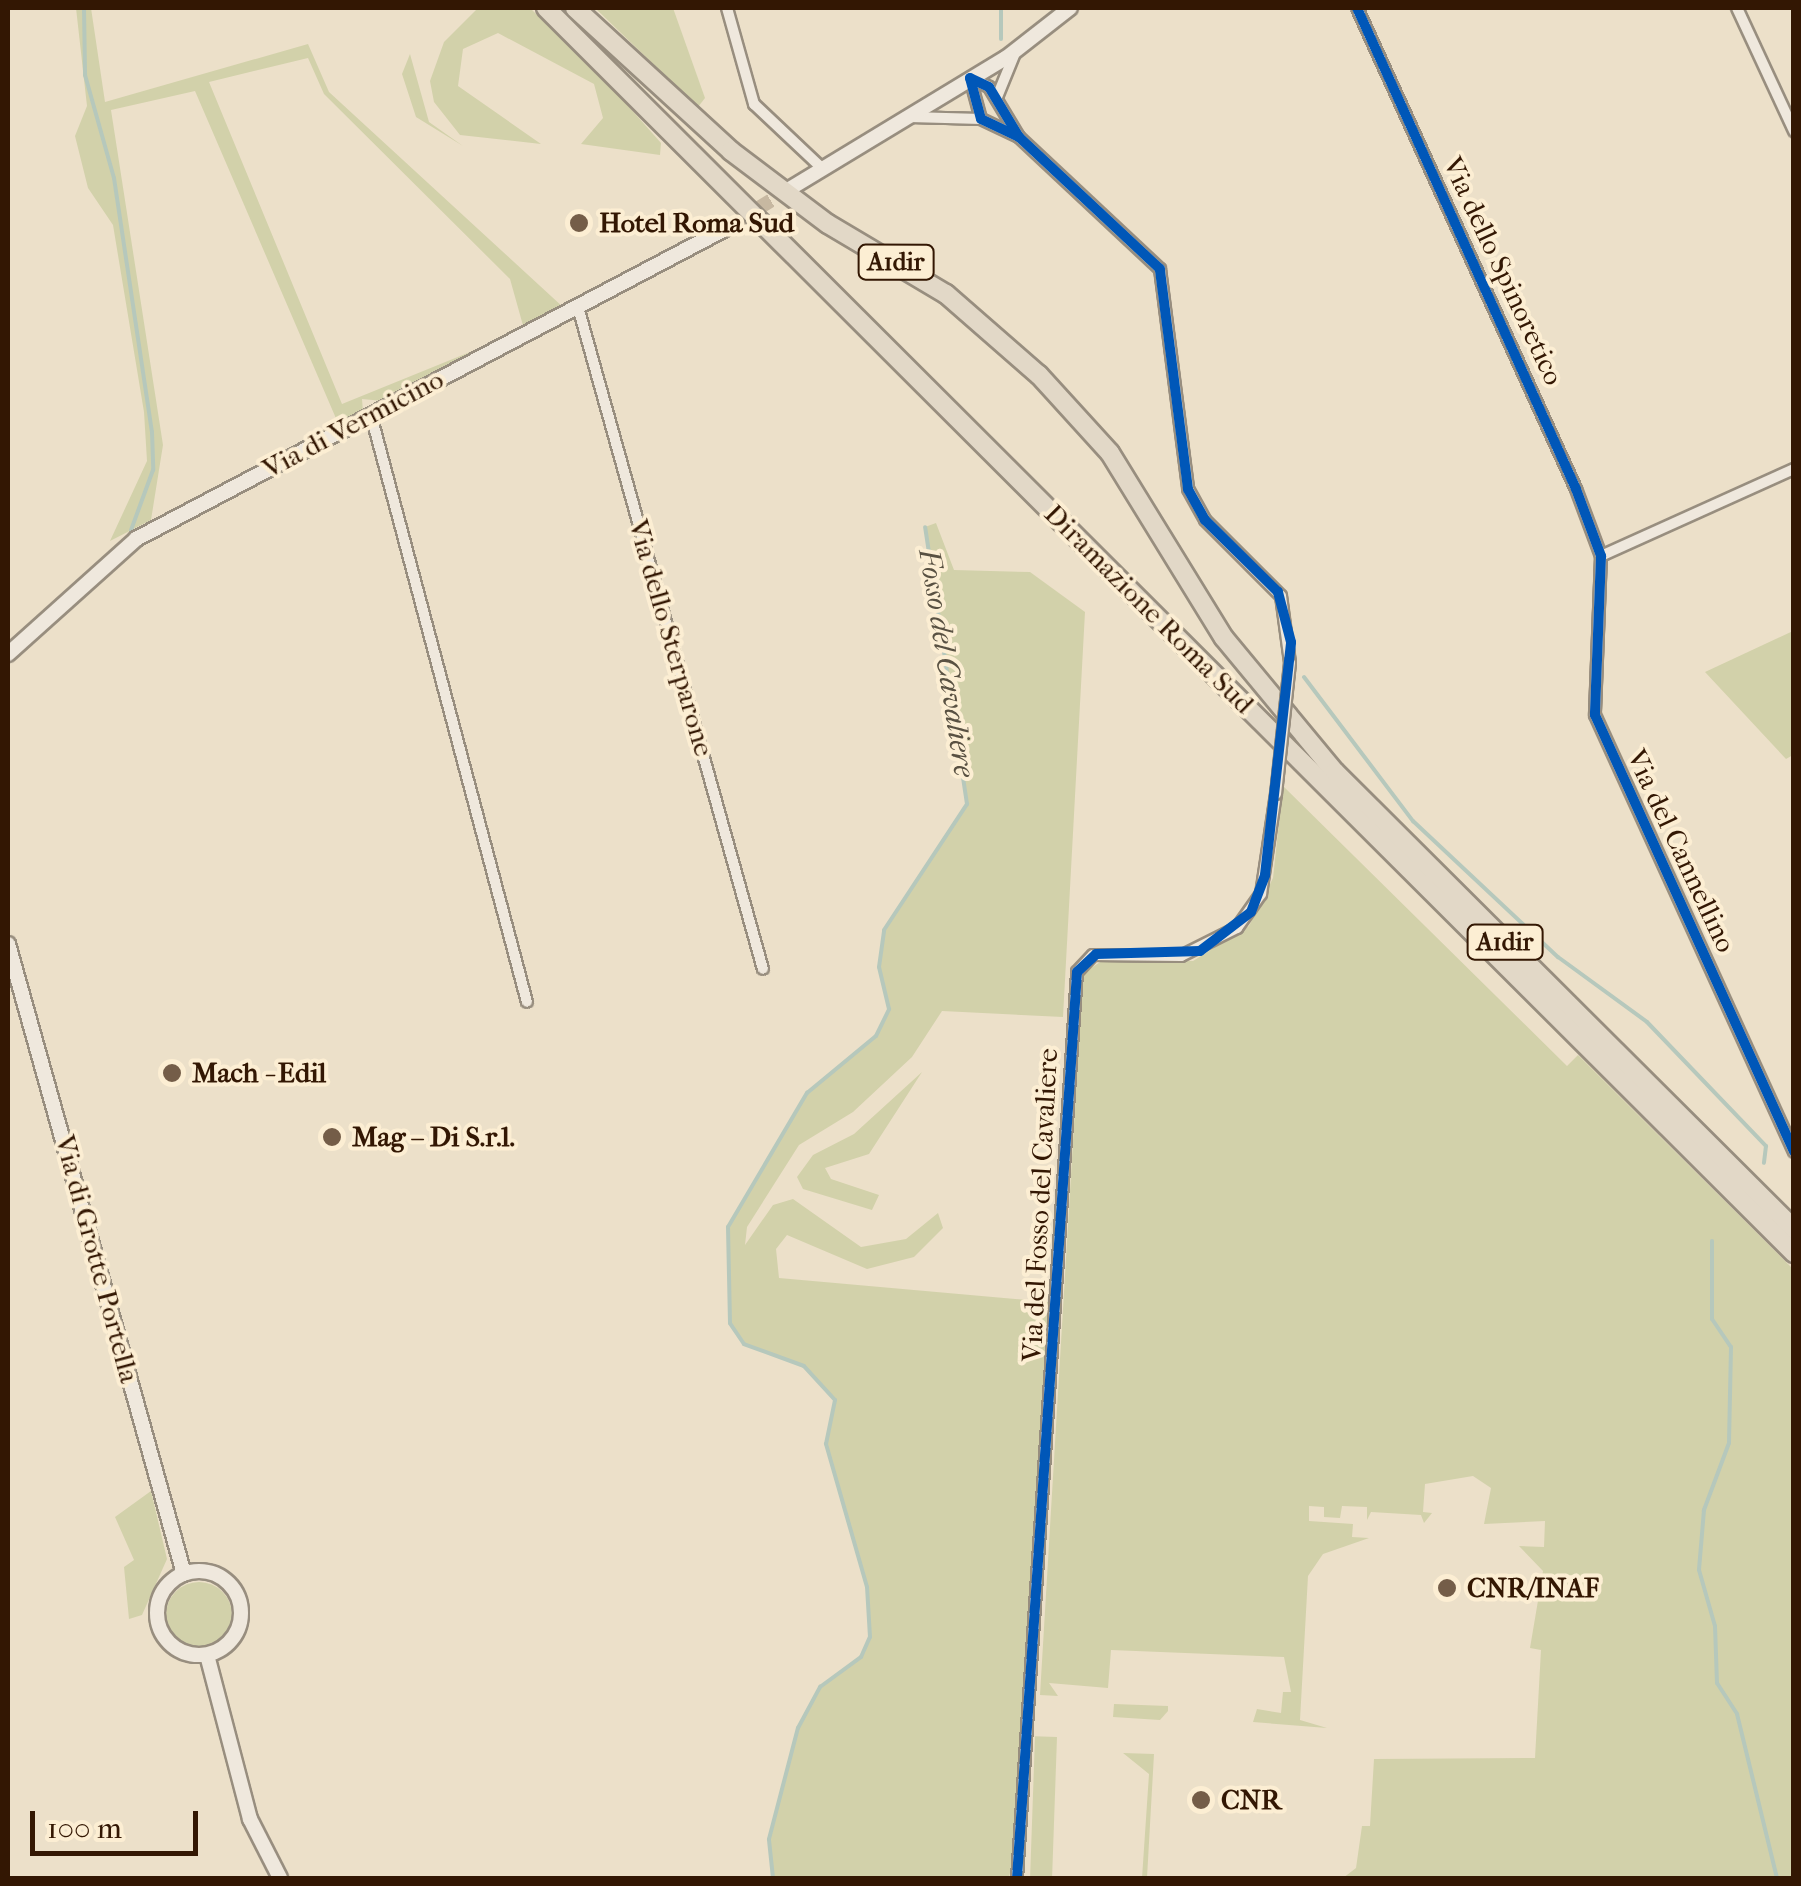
<!DOCTYPE html>
<meta charset="utf-8">
<style>
body{margin:0}
#map{position:relative;width:1801px;height:1886px;overflow:hidden;background:#ece0c9;font-family:"IM FELL French Canon",serif}
div>[style]{position:absolute}
.green>*{inset:0;background:#d2d1aa;transform-origin:0 0}
.round{border-radius:50%}
.stream>*{height:4px;margin:-2px;padding:0 2px;transform-origin:2px;border-radius:2px;background:#b6c8bc}
.secondary-tunnel>*{height:14px;margin-top:-7px;transform-origin:0;background:repeating-linear-gradient(90deg,#c7b8a1 0 14px,transparent 0 21px)}
.roads{filter:drop-shadow(2px 0 #988e7f) drop-shadow(-2px 0 #988e7f) drop-shadow(0 2px #988e7f) drop-shadow(0 -2px #988e7f)}
.minor>*{height:10px;margin:-5px;padding:0 5px;transform-origin:5px;border-radius:5px;background:#efe8dd}
.secondary>*{height:14px;margin:-7px;padding:0 7px;transform-origin:7px;border-radius:7px;background:#efe8dd}
.secondary>.ring{margin:-7px;padding:0;box-sizing:content-box;background:none;border:14px solid #efe8dd;border-radius:50%}
.motorway>*{height:18px;margin:-9px;padding:0 9px;transform-origin:9px;border-radius:9px;background:#e2d8c7}
.bridges{filter:drop-shadow(2px 0 #988e7f) drop-shadow(-2px 0 #988e7f) drop-shadow(0 2px #988e7f) drop-shadow(0 -2px #988e7f)}
.minor-bridge>*{height:10px;margin:-5px;padding:0 5px;transform-origin:5px;border-radius:5px;background:#efe8dd}
.cycleway>*{height:10px;margin:-5px;padding:0 5px;transform-origin:5px;border-radius:5px;background:#0057b8}
.dots>*{width:28px;height:28px;translate:-50% -50%;box-sizing:border-box;border:5px solid #fceed3;border-radius:50%}
span{translate:-50% -50%;white-space:nowrap;text-align:center;line-height:1.15;-webkit-text-stroke:8px #fceed3;paint-order:stroke}
.shield-label span{padding:2px 8px;background:#fceed3;border:2px solid;border-radius:8px;-webkit-text-stroke-width:0}
.shield-label{font-size:25px;color:#331703;font-weight:700}
.poi-label{font-size:28px;color:#331703;font-weight:700}
.left{translate:0 -50%;text-align:left}
.street-label{font-size:28px;color:#331703}
.water-label{font-size:30px;color:#595142;font-style:italic}
.frame{position:absolute;inset:0;border:10px solid #331703;pointer-events:none}
.scale{position:absolute;left:30px;top:1811px;width:168px;height:45px;box-sizing:border-box;border:5px solid #331703;border-top:0;padding-left:12px;font-size:30px;line-height:35px;white-space:nowrap;color:#331703;-webkit-text-stroke:8px #fceed3;paint-order:stroke}
</style>
<div id="map">
<div class="green">
<i style="clip-path:polygon(76px 8px,91px 8px,105px 102px,308px 44px,329px 92px,564px 308px,524px 329px,510px 279px,324px 94px,308px 58px,209px 82px,342px 404px,512px 335px,383px 401px,362px 399px,363px 412px,338px 423px,195px 91px,111px 110px,163px 445px,151px 520px,110px 541px,147px 461px,144px 412px,113px 225px,88px 188px,75px 136px,87px 106px)"></i>
<i style="clip-path:polygon(478px 8px,530px 8px,622px 99px,661px 143px,660px 155px,581px 144px,603px 118px,594px 84px,498px 33px,463px 49px,458px 86px,541px 144px,460px 135px,434px 102px,430px 81px,444px 42px)"></i>
<i style="clip-path:polygon(595px 8px,673px 8px,705px 98px,698px 107px)"></i>
<i style="clip-path:polygon(410px 54px,429px 122px,463px 146px,416px 117px,402px 74px)"></i>
<i style="clip-path:polygon(936px 523px,954px 570px,1030px 572px,1085px 612px,1063px 1017px,942px 1011px,912px 1057px,853px 1112px,799px 1145px,747px 1227px,745px 1245px,773px 1205px,793px 1199px,861px 1247px,906px 1239px,938px 1213px,943px 1228px,914px 1257px,867px 1269px,787px 1235px,776px 1249px,779px 1278px,1049px 1302px,1017px 1835px,1009px 1878px,773px 1878px,769px 1839px,798px 1728px,820px 1687px,861px 1657px,870px 1637px,867px 1587px,826px 1444px,835px 1400px,804px 1366px,744px 1344px,730px 1323px,728px 1227px,807px 1093px,876px 1036px,889px 1009px,879px 967px,884px 930px,966px 804px,925px 527px)"></i>
<i style="clip-path:polygon(1793px 631px,1793px 755px,1786px 759px,1705px 672px)"></i>
<i style="clip-path:polygon(1283px 786px,1567px 1066px,1578px 1055px,1793px 1269px,1793px 1878px,1343px 1878px,1356px 1868px,1362px 1826px,1370px 1826px,1374px 1759px,1535px 1758px,1541px 1650px,1530px 1648px,1543px 1571px,1519px 1546px,1544px 1547px,1545px 1521px,1484px 1524px,1491px 1488px,1473px 1476px,1425px 1484px,1423px 1512px,1432px 1513px,1424px 1523px,1421px 1515px,1371px 1512px,1367px 1520px,1367px 1507px,1342px 1506px,1340px 1518px,1324px 1517px,1324px 1507px,1309px 1506px,1309px 1521px,1353px 1524px,1352px 1537px,1369px 1538px,1323px 1554px,1308px 1576px,1300px 1720px,1327px 1728px,1253px 1722px,1257px 1709px,1281px 1713px,1283px 1692px,1291px 1692px,1284px 1657px,1111px 1650px,1108px 1688px,1049px 1683px,1058px 1696px,1040px 1695px,1083px 973px,1105px 959px,1193px 961px,1249px 926px,1273px 878px)"></i>
<i style="clip-path:polygon(922px 1072px,869px 1154px,825px 1168px,831px 1179px,879px 1195px,872px 1210px,803px 1189px,797px 1177px,813px 1155px,854px 1134px)"></i>
<i style="clip-path:polygon(151px 1491px,167px 1559px,142px 1615px,129px 1619px,124px 1567px,134px 1560px,115px 1517px)"></i>
<i class="round" style="left:166px;top:1582px;width:66px;height:66px"></i>
<i style="clip-path:polygon(1114px 1704px,1168px 1706px,1168px 1711px,1160px 1720px,1113px 1717px)"></i>
<i style="left:1057px;top:1737px;width:141px;height:22px;rotate:92deg"></i>
<i style="clip-path:polygon(1154px 1754px,1147px 1878px,1142px 1878px,1149px 1774px,1123px 1753px)"></i>
</div>
<div class="stream">
<i style="left:84px;top:8px;width:67px;rotate:89.1deg"></i>
<i style="left:85px;top:75px;width:107px;rotate:74.3deg"></i>
<i style="left:114px;top:178px;width:257px;rotate:81.5deg"></i>
<i style="left:152px;top:432px;width:38px;rotate:88deg"></i>
<i style="left:153px;top:470px;width:64px;rotate:110.1deg"></i>
<i style="left:1001px;top:39px;width:31px;rotate:-90deg"></i>
<i style="left:1304px;top:677px;width:181px;rotate:52.9deg"></i>
<i style="left:1413px;top:821px;width:199px;rotate:43.2deg"></i>
<i style="left:1558px;top:957px;width:110px;rotate:36.1deg"></i>
<i style="left:1647px;top:1022px;width:172px;rotate:46.2deg"></i>
<i style="left:1766px;top:1146px;width:17px;rotate:97deg"></i>
<i style="left:1712px;top:1241px;width:78px;rotate:90deg"></i>
<i style="left:1712px;top:1319px;width:34px;rotate:56deg"></i>
<i style="left:1731px;top:1347px;width:96px;rotate:91.2deg"></i>
<i style="left:1729px;top:1443px;width:72px;rotate:110.5deg"></i>
<i style="left:1704px;top:1510px;width:60px;rotate:94.8deg"></i>
<i style="left:1699px;top:1570px;width:58px;rotate:74.1deg"></i>
<i style="left:1715px;top:1626px;width:57px;rotate:88deg"></i>
<i style="left:1717px;top:1683px;width:37px;rotate:57deg"></i>
<i style="left:1737px;top:1714px;width:169px;rotate:76.3deg"></i>
<i style="left:773px;top:1878px;width:39px;rotate:-96deg"></i>
<i style="left:769px;top:1839px;width:115px;rotate:-75.4deg"></i>
<i style="left:798px;top:1728px;width:47px;rotate:-61.8deg"></i>
<i style="left:820px;top:1687px;width:51px;rotate:-36.2deg"></i>
<i style="left:861px;top:1657px;width:22px;rotate:-66deg"></i>
<i style="left:870px;top:1637px;width:50px;rotate:-93.4deg"></i>
<i style="left:867px;top:1587px;width:149px;rotate:-106deg"></i>
<i style="left:826px;top:1444px;width:45px;rotate:-78.4deg"></i>
<i style="left:835px;top:1400px;width:46px;rotate:-132.4deg"></i>
<i style="left:804px;top:1366px;width:64px;rotate:-159.9deg"></i>
<i style="left:744px;top:1344px;width:25px;rotate:-124deg"></i>
<i style="left:730px;top:1323px;width:96px;rotate:-91.2deg"></i>
<i style="left:728px;top:1227px;width:156px;rotate:-59.5deg"></i>
<i style="left:807px;top:1093px;width:89px;rotate:-39.6deg"></i>
<i style="left:876px;top:1036px;width:30px;rotate:-64deg"></i>
<i style="left:889px;top:1009px;width:43px;rotate:-103.4deg"></i>
<i style="left:879px;top:967px;width:37px;rotate:-82deg"></i>
<i style="left:884px;top:930px;width:151px;rotate:-56.6deg"></i>
<i style="left:967px;top:804px;width:280px;rotate:-98.6deg"></i>
</div>
<div class="secondary-tunnel">
<i style="left:723px;top:230px;width:80px;rotate:-31.7deg"></i>
</div>
<div class="roads">
<div class="minor">
<i style="left:727px;top:8px;width:100px;rotate:74.3deg"></i>
<i style="left:754px;top:104px;width:93px;rotate:43.3deg"></i>
<i style="left:1357px;top:8px;width:529px;rotate:65.52deg"></i>
<i style="left:1576px;top:489px;width:72px;rotate:69.5deg"></i>
<i style="left:1601px;top:556px;width:159px;rotate:92.2deg"></i>
<i style="left:1595px;top:715px;width:480px;rotate:65.5deg"></i>
<i style="left:1737px;top:8px;width:136px;rotate:65.1deg"></i>
<i style="left:997px;top:97px;width:48px;rotate:-67.8deg"></i>
<i style="left:910px;top:117px;width:71px;rotate:1.6deg"></i>
<i style="left:1019px;top:137px;width:42px;rotate:-154.7deg"></i>
<i style="left:981px;top:119px;width:42px;rotate:-105deg"></i>
<i style="left:970px;top:78px;width:21px;rotate:25deg"></i>
<i style="left:989px;top:87px;width:58px;rotate:59deg"></i>
<i style="left:1019px;top:137px;width:193px;rotate:43.1deg"></i>
<i style="left:1160px;top:269px;width:222px;rotate:82.7deg"></i>
<i style="left:1188px;top:489px;width:35px;rotate:61deg"></i>
<i style="left:1205px;top:520px;width:107px;rotate:45deg"></i>
<i style="left:1281px;top:596px;width:68px;rotate:82.3deg"></i>
<i style="left:578px;top:307px;width:687px;rotate:74.39deg"></i>
<i style="left:371px;top:415px;width:607px;rotate:75.12deg"></i>
<i style="left:1601px;top:556px;width:212px;rotate:-24.3deg"></i>
<i style="left:1017px;top:1878px;width:908px;rotate:-86.21deg"></i>
<i style="left:1077px;top:972px;width:23px;rotate:-47deg"></i>
<i style="left:1093px;top:955px;width:88px;rotate:0.7deg"></i>
<i style="left:1181px;top:956px;width:63px;rotate:-26.6deg"></i>
<i style="left:1237px;top:928px;width:42px;rotate:-54.8deg"></i>
<i style="left:1261px;top:894px;width:101px;rotate:-81.5deg"></i>
</div>
<div class="secondary">
<i style="left:791px;top:188px;width:251px;rotate:-31.2deg"></i>
<i style="left:1006px;top:58px;width:81px;rotate:-38deg"></i>
<i style="left:8px;top:654px;width:172px;rotate:-41.9deg"></i>
<i style="left:136px;top:539px;width:663px;rotate:-27.76deg"></i>
<i style="left:8px;top:944px;width:654px;rotate:74.39deg"></i>
<i class="ring" style="left:157px;top:1571px;width:70px;height:70px"></i>
<i style="left:207px;top:1655px;width:170px;rotate:75.3deg"></i>
<i style="left:250px;top:1819px;width:66px;rotate:63deg"></i>
</div>
<div class="motorway">
<i style="left:546px;top:8px;width:1763px;rotate:44.93deg"></i>
<i style="left:575px;top:8px;width:212px;rotate:42.5deg"></i>
<i style="left:731px;top:151px;width:121px;rotate:37deg"></i>
<i style="left:828px;top:224px;width:137px;rotate:30.7deg"></i>
<i style="left:946px;top:294px;width:123px;rotate:41.1deg"></i>
<i style="left:1039px;top:375px;width:105px;rotate:47.7deg"></i>
<i style="left:1110px;top:453px;width:217px;rotate:58.4deg"></i>
<i style="left:1224px;top:638px;width:174px;rotate:50.4deg"></i>
<i style="left:1335px;top:772px;width:648px;rotate:44.87deg"></i>
</div>
</div>
<div class="bridges">
<div class="minor-bridge">
<i style="left:1276px;top:794px;width:132px;rotate:-83.9deg"></i>
</div>
</div>
<div class="cycleway">
<i style="left:1357px;top:8px;width:529px;rotate:65.52deg"></i>
<i style="left:1576px;top:489px;width:72px;rotate:69.5deg"></i>
<i style="left:1601px;top:556px;width:159px;rotate:92.2deg"></i>
<i style="left:1595px;top:715px;width:480px;rotate:65.5deg"></i>
<i style="left:1017px;top:1878px;width:908px;rotate:-86.21deg"></i>
<i style="left:1077px;top:972px;width:26px;rotate:-43deg"></i>
<i style="left:1096px;top:954px;width:104px;rotate:-1.7deg"></i>
<i style="left:1200px;top:951px;width:64px;rotate:-37.4deg"></i>
<i style="left:1251px;top:912px;width:40px;rotate:-69deg"></i>
<i style="left:1265px;top:875px;width:234px;rotate:-83.6deg"></i>
<i style="left:1291px;top:642px;width:52px;rotate:-104.6deg"></i>
<i style="left:1278px;top:592px;width:103px;rotate:-135.4deg"></i>
<i style="left:1205px;top:520px;width:35px;rotate:-119deg"></i>
<i style="left:1188px;top:489px;width:222px;rotate:-97.3deg"></i>
<i style="left:1160px;top:269px;width:193px;rotate:-136.9deg"></i>
<i style="left:1019px;top:137px;width:58px;rotate:-121deg"></i>
<i style="left:989px;top:87px;width:21px;rotate:-155deg"></i>
<i style="left:970px;top:78px;width:42px;rotate:75deg"></i>
<i style="left:981px;top:119px;width:42px;rotate:25.3deg"></i>
</div>
<div class="dots">
<i style="left:579px;top:223px;background:#745d48"></i>
<i style="left:172px;top:1073px;background:#745d48"></i>
<i style="left:332px;top:1137px;background:#745d48"></i>
<i style="left:1447px;top:1588px;background:#745d48"></i>
<i style="left:1201px;top:1800px;background:#745d48"></i>
</div>
<div class="shield-label">
<span style="left:896px;top:262px">A1dir</span>
<span style="left:1505px;top:942px">A1dir</span>
</div>
<div class="poi-label">
<span class="left" style="left:599px;top:223px">Hotel Roma Sud</span>
<span class="left" style="left:192px;top:1073px">Mach - Edil</span>
<span class="left" style="left:352px;top:1137px">Mag – Di S.r.l.</span>
<span class="left" style="left:1467px;top:1588px">CNR/INAF</span>
<span class="left" style="left:1221px;top:1800px">CNR</span>
</div>
<div class="street-label">
<span style="left:1503px;top:271px;rotate:65deg">Via dello Spinoretico</span>
<span style="left:353px;top:424px;rotate:-28deg">Via di Vermicino</span>
<span style="left:1149px;top:609px;rotate:45deg">Diramazione Roma Sud</span>
<span style="left:671px;top:638px;rotate:74deg">Via dello Sterparone</span>
<span style="left:1681px;top:851px;rotate:65deg">Via del Cannellino</span>
<span style="left:1040px;top:1205px;rotate:-87deg">Via del Fosso del Cavaliere</span>
<span style="left:97px;top:1259px;rotate:75deg">Via di Grotte Portella</span>
</div>
<div class="water-label">
<span style="left:946px;top:663px;rotate:81deg">Fosso del Cavaliere</span>
</div>
<div class="frame"></div>
<div class="scale">100 m</div>
</div>
